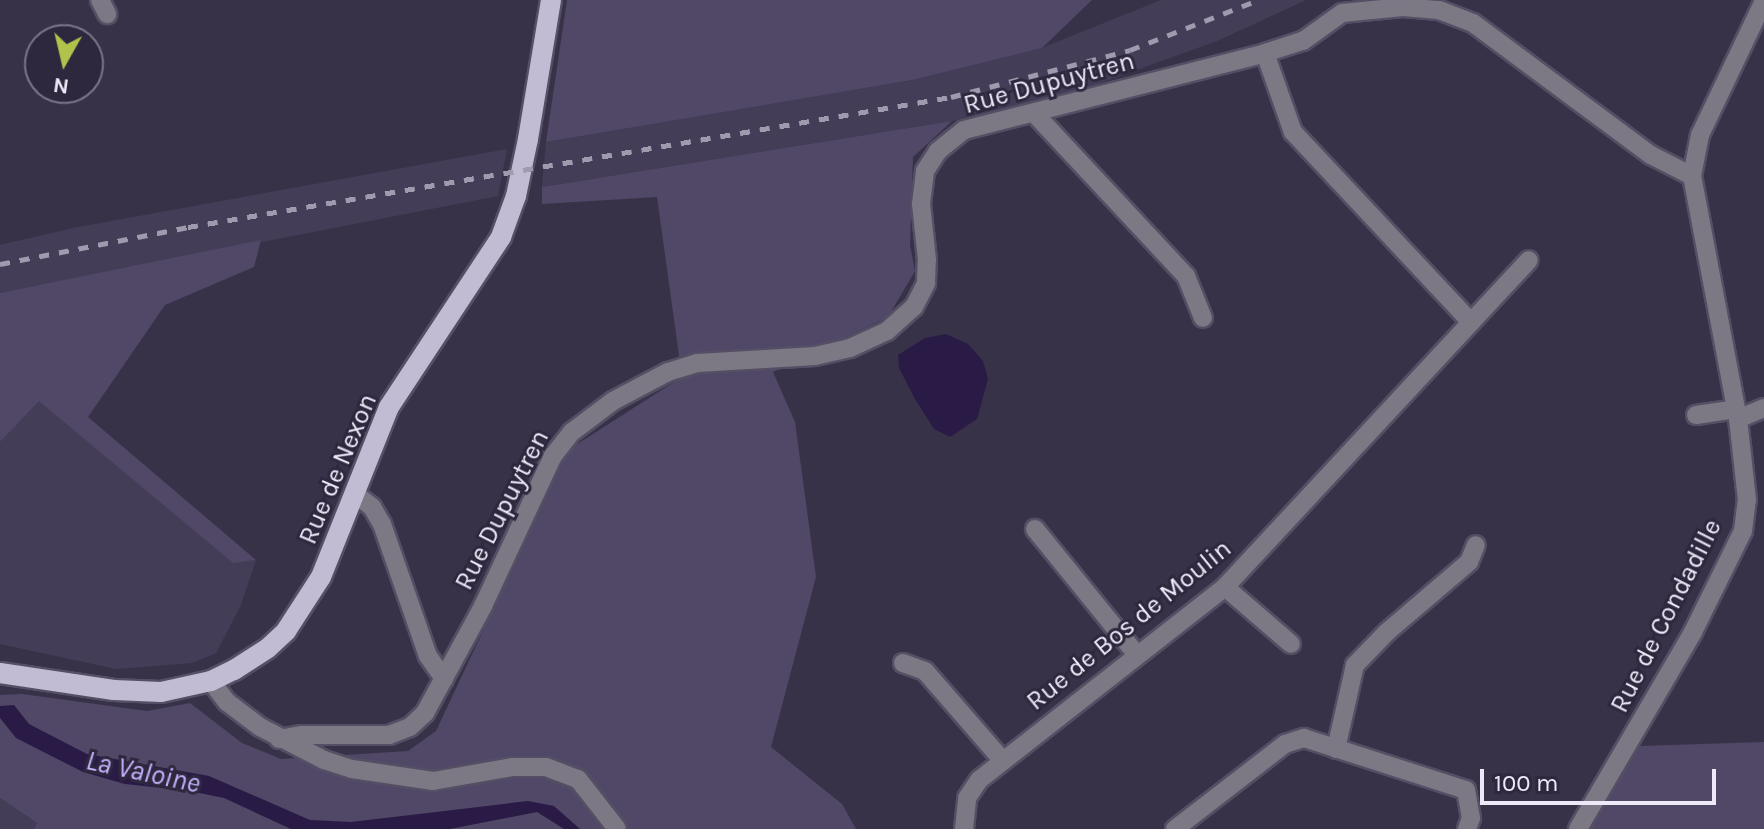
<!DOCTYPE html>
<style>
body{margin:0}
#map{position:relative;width:1764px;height:829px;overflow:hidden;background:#383249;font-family:Karla,sans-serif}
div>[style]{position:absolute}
.built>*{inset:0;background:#443d58}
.green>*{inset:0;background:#504866}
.water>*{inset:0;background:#2a1b46}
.roads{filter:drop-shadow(2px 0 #554f65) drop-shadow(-2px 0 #554f65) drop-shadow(0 2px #554f65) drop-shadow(0 -2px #554f65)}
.minor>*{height:18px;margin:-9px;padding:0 9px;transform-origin:9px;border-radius:9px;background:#7c7985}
.major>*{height:20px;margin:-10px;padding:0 10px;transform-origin:10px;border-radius:10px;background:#c1bcd3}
.rail>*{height:5px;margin-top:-2.5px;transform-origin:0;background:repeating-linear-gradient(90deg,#9f9aad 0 10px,transparent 0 20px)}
span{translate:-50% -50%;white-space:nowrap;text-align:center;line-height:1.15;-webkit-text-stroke:6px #2e283e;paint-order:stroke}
.street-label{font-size:26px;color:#ede9f8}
.water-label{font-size:28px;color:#c4affb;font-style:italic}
.north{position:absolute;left:24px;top:24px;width:80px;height:80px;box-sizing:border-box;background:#2e283e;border:2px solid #7a7588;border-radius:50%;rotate:188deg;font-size:22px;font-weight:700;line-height:32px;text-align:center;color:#ede9f8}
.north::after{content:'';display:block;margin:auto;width:28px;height:36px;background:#b2c34c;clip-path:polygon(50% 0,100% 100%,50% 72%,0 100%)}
.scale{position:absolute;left:1480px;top:769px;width:236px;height:36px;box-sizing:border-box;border:4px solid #ede9f8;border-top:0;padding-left:10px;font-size:24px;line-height:28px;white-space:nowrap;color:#ede9f8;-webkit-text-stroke:6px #2e283e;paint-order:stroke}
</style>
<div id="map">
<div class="built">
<i style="clip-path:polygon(1161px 0,1306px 0,1217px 41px,1098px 84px,952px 121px,542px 187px,546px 142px,914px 80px,1042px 48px)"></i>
<i style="clip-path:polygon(507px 149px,498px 196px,0 293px,0 245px,73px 228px)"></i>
<i style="clip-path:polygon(39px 400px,232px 562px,256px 560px,240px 607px,216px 653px,192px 663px,116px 669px,0 644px,0 442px)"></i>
<i style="clip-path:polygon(0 798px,37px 823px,34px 829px,0 829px)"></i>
</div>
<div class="green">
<i style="clip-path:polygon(567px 0,1092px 0,1042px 48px,913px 80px,546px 142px)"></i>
<i style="clip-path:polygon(952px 121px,913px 157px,910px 245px,915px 271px,888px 317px,773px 372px,795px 422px,816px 577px,771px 747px,842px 804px,856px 829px,34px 829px,37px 823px,0 798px,0 695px,22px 694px,147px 711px,190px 703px,242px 743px,281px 759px,408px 751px,436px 731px,568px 450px,682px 377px,657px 197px,542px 204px,542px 187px)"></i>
<i style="clip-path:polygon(261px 240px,254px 267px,165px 305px,88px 417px,256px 560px,233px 563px,39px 401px,0 442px,0 293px)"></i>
<i style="clip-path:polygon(1764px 742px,1764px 829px,1589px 829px,1640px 746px)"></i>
</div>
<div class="water">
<i style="clip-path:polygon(946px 334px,968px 344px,983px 361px,988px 379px,977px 419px,950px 437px,934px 429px,915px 399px,899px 368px,898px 355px,925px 338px)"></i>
<i style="clip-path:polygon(14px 705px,29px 724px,87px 754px,209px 776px,310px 820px,351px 822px,528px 801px,554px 806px,580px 829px,564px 829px,537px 812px,450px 829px,291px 829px,224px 798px,190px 791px,125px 784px,83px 772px,16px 738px,0 718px,0 706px)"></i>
</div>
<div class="roads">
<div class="minor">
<i style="left:100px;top:0;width:16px;rotate:63deg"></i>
<i style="left:1265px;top:53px;width:84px;rotate:70.5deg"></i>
<i style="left:1293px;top:132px;width:260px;rotate:46.9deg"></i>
<i style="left:1034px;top:113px;width:223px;rotate:47deg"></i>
<i style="left:1186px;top:276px;width:45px;rotate:68deg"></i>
<i style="left:1696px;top:415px;width:40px;rotate:-8.5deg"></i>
<i style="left:1738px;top:419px;width:28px;rotate:-23deg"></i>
<i style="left:354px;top:493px;width:23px;rotate:38deg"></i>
<i style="left:372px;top:507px;width:20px;rotate:60deg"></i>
<i style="left:382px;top:524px;width:140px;rotate:70.8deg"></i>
<i style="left:428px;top:656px;width:28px;rotate:55deg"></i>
<i style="left:1035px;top:529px;width:162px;rotate:51deg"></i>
<i style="left:1225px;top:587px;width:87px;rotate:40.8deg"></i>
<i style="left:903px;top:663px;width:23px;rotate:20deg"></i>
<i style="left:925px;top:671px;width:119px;rotate:49.1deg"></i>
<i style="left:211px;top:681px;width:26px;rotate:53deg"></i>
<i style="left:227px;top:702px;width:41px;rotate:37.1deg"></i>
<i style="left:260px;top:727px;width:72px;rotate:27.3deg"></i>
<i style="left:324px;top:760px;width:29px;rotate:18deg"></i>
<i style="left:352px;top:769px;width:82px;rotate:8.4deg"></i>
<i style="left:433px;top:781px;width:80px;rotate:-10deg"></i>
<i style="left:512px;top:767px;width:34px"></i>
<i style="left:546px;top:767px;width:34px;rotate:21deg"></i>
<i style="left:578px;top:779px;width:63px;rotate:52deg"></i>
<i style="left:279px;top:739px;width:22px;rotate:-10deg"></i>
<i style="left:301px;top:735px;width:88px"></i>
<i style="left:389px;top:735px;width:22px;rotate:-21deg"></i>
<i style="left:410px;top:727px;width:21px;rotate:-43deg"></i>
<i style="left:425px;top:713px;width:122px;rotate:-61.5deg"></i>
<i style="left:483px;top:606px;width:166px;rotate:-65deg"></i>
<i style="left:553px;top:456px;width:31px;rotate:-52deg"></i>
<i style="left:572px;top:432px;width:51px;rotate:-37.1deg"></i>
<i style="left:613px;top:401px;width:62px;rotate:-27.8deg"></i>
<i style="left:668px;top:372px;width:31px;rotate:-17deg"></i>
<i style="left:698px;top:363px;width:117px;rotate:-3.4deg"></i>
<i style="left:815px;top:356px;width:36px;rotate:-13deg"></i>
<i style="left:850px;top:348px;width:41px;rotate:-24.7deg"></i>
<i style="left:887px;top:331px;width:36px;rotate:-42deg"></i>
<i style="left:914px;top:307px;width:27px;rotate:-63deg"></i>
<i style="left:926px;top:283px;width:23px;rotate:-88deg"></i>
<i style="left:927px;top:260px;width:56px;rotate:-96.1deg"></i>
<i style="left:921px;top:204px;width:33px;rotate:-83deg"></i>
<i style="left:925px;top:171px;width:24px;rotate:-57deg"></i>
<i style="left:938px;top:151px;width:33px;rotate:-39deg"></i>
<i style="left:964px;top:130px;width:311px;rotate:-14.3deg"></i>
<i style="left:1265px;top:53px;width:40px;rotate:-18deg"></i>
<i style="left:1303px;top:41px;width:48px;rotate:-35.7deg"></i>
<i style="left:1342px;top:13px;width:61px;rotate:-5.6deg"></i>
<i style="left:1403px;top:7px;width:36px;rotate:5deg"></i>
<i style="left:1439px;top:10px;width:36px;rotate:21deg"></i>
<i style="left:1473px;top:23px;width:222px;rotate:36.6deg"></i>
<i style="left:1651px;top:155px;width:46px;rotate:27.1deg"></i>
<i style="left:1336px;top:749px;width:86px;rotate:-77.3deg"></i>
<i style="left:1355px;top:665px;width:46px;rotate:-45.9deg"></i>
<i style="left:1387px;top:632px;width:108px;rotate:-40.5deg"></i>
<i style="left:1469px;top:562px;width:18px;rotate:-68deg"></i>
<i style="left:964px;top:829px;width:31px;rotate:-84deg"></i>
<i style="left:967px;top:798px;width:22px;rotate:-56deg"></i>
<i style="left:979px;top:780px;width:313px;rotate:-38.1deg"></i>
<i style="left:1225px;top:587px;width:446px;rotate:-47.1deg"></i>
<i style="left:1175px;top:829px;width:139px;rotate:-37.7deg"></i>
<i style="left:1285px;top:744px;width:20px;rotate:-18deg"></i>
<i style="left:1304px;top:738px;width:170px;rotate:17.8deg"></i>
<i style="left:1466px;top:790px;width:28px;rotate:80deg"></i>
<i style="left:1471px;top:818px;width:12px;rotate:110deg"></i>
<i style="left:1578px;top:829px;width:228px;rotate:-59.7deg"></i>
<i style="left:1693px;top:632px;width:113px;rotate:-63.7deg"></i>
<i style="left:1743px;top:531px;width:31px;rotate:-83deg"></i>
<i style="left:1747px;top:500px;width:81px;rotate:-96.3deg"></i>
<i style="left:1738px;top:419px;width:247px;rotate:-100.7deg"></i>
<i style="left:1692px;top:176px;width:42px;rotate:-79deg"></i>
<i style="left:1700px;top:135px;width:148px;rotate:-64.5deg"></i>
</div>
<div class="major">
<i style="left:0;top:673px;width:115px;rotate:8.5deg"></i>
<i style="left:114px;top:690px;width:47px;rotate:2.4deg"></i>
<i style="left:161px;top:692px;width:51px;rotate:-12.4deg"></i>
<i style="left:211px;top:681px;width:25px;rotate:-26deg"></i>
<i style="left:234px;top:670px;width:40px;rotate:-32.9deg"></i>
<i style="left:268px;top:648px;width:25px;rotate:-43deg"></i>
<i style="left:286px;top:631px;width:64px;rotate:-57.1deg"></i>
<i style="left:321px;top:577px;width:183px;rotate:-68.2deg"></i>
<i style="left:389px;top:407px;width:204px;rotate:-56.6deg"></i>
<i style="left:501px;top:237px;width:44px;rotate:-69.9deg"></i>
<i style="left:516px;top:196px;width:58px;rotate:-78.1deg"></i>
<i style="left:528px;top:139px;width:141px;rotate:-80.6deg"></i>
</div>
</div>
<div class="rail">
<i style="left:0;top:264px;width:192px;rotate:-11.1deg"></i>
<i style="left:188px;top:227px;width:774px;rotate:-9.67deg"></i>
<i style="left:951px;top:97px;width:185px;rotate:-14.7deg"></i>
<i style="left:1130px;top:50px;width:137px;rotate:-21.3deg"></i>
</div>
<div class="street-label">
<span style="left:1049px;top:83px;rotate:-15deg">Rue Dupuytren</span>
<span style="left:338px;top:469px;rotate:-67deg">Rue de Nexon</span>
<span style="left:502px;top:510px;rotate:-63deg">Rue Dupuytren</span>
<span style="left:1666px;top:616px;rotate:-63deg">Rue de Condadille</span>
<span style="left:1129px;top:625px;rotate:-39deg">Rue de Bos de Moulin</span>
</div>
<div class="water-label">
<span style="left:143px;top:772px;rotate:12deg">La Valoine</span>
</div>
<div class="north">N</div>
<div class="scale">100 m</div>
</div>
